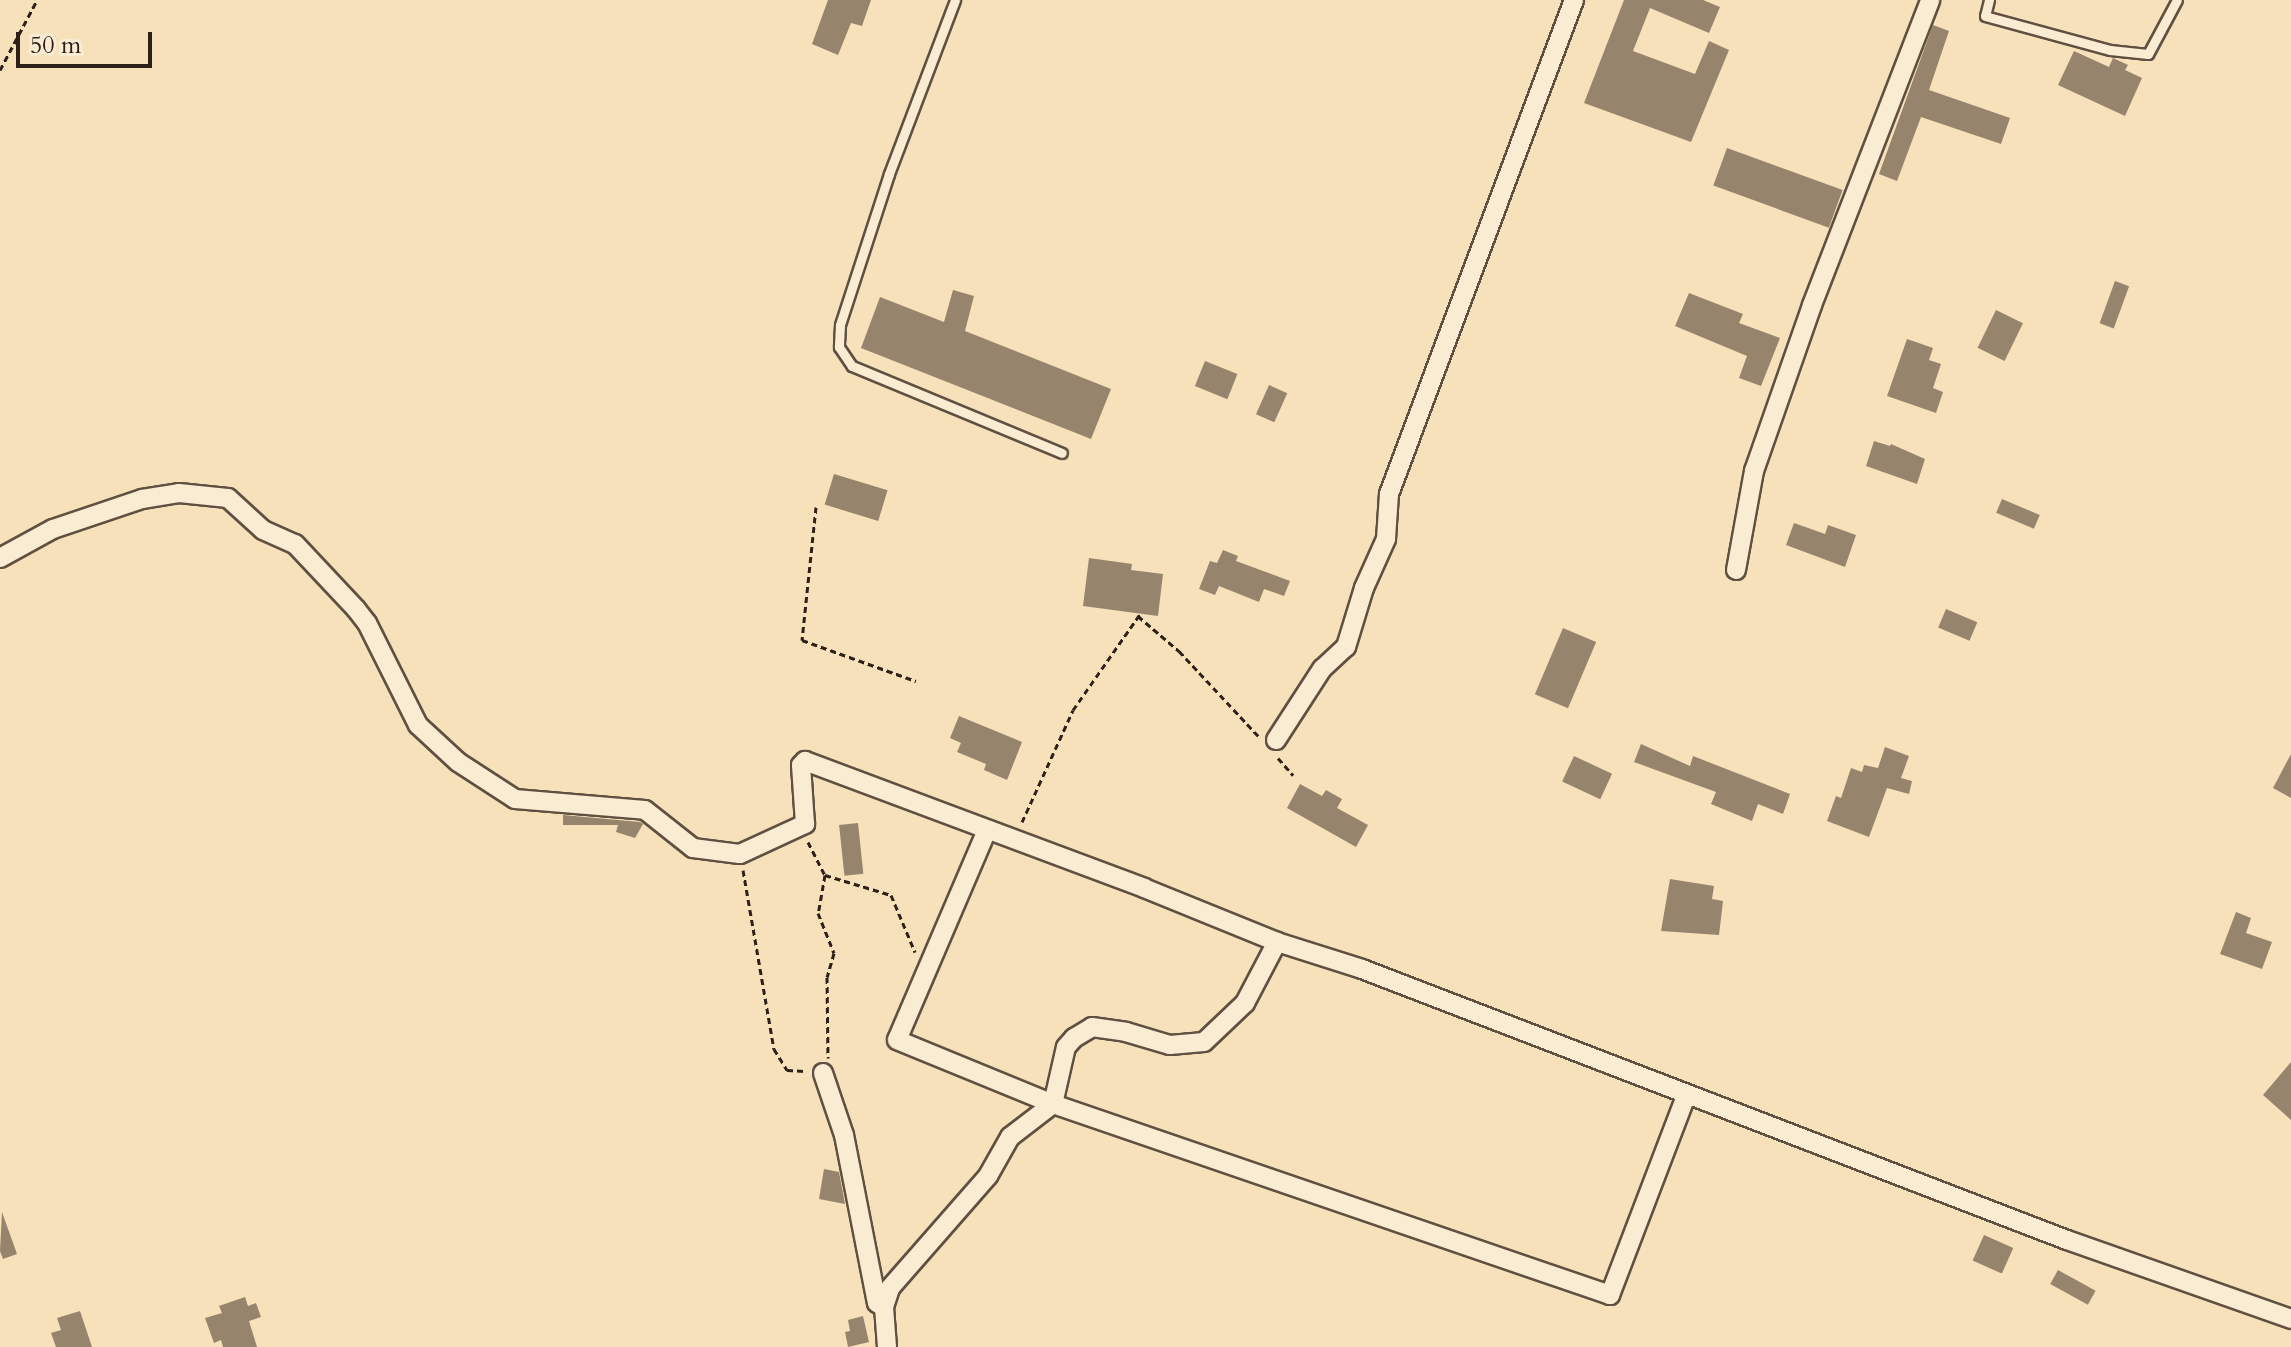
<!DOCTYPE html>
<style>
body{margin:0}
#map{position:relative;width:2291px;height:1347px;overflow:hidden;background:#f6e1bb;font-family:Cardo,serif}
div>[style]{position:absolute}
.building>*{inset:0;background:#96846d;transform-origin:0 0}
.path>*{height:3px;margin-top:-1.5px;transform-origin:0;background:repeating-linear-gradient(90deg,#2d2018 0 6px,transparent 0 10px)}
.roads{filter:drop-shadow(2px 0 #5f5041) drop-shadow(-2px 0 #5f5041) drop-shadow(0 2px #5f5041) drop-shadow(0 -2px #5f5041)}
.service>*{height:9px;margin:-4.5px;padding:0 4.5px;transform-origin:4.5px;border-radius:4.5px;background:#f9ecd3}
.minor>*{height:18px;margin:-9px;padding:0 9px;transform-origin:9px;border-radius:9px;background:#f9ecd3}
span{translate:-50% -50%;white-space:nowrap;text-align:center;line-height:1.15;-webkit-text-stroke:7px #f9ecd3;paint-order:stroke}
.scale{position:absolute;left:16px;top:32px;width:136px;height:36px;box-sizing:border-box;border:4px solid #2d2018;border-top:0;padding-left:10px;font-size:24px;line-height:28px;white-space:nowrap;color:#2d2018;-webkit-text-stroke:6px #f9ecd3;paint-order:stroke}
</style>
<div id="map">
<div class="building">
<i style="clip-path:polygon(828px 0,871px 0,862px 26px,851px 23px,838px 55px,812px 44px)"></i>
<i style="clip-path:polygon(1624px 0,1703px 0,1720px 7px,1709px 33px,1650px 8px,1633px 51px,1695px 74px,1709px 41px,1729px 50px,1691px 142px,1584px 103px)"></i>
<i style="clip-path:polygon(1933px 25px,1949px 31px,1929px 90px,2010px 118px,2001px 144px,1921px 117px,1897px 181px,1879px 174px)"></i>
<i style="clip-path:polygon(2074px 51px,2109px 67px,2113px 58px,2128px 65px,2125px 70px,2142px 78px,2125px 116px,2058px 85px)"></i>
<i style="left:1727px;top:148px;width:123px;height:40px;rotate:20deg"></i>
<i style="left:2115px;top:281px;width:15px;height:45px;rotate:20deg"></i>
<i style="clip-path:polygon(953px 290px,974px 296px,965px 331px,1111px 389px,1091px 439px,861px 348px,880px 297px,944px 322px)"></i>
<i style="clip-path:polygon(1689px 293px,1743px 314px,1739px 323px,1780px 338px,1761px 386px,1739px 378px,1747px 356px,1675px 326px)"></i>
<i style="left:1996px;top:310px;width:30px;height:42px;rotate:26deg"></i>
<i style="clip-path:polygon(1907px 339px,1933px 348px,1929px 360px,1941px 364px,1933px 388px,1943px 392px,1936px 413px,1887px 396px)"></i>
<i style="left:1205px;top:361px;width:35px;height:27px;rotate:22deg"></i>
<i style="left:1269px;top:385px;width:20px;height:32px;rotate:24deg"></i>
<i style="clip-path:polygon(1874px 441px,1890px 446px,1891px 444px,1925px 459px,1917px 484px,1866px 466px)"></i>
<i style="left:834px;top:474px;width:56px;height:32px;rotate:17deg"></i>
<i style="left:2002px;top:499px;width:41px;height:15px;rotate:23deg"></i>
<i style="clip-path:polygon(1794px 523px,1825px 534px,1828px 525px,1856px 535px,1845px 567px,1786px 545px)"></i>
<i style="clip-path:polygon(1223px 550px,1238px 556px,1236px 561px,1290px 581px,1284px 596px,1264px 589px,1259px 602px,1219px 586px,1215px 595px,1199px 589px,1210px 561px,1217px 563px)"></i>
<i style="clip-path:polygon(1089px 558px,1132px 564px,1131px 570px,1163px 574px,1158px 616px,1083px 606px)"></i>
<i style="left:1946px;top:609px;width:34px;height:20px;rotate:23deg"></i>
<i style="left:1563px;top:628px;width:36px;height:72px;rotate:23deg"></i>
<i style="clip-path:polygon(959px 716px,1022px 742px,1007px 780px,984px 770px,986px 764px,957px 752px,961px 743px,950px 738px)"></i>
<i style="clip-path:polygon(1641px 744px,1690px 766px,1693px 756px,1790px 794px,1783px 814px,1758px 804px,1752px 821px,1711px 804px,1716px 792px,1634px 762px)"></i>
<i style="clip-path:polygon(1885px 747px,1909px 756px,1901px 778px,1912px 781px,1909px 794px,1887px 788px,1869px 837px,1827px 821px,1836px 796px,1841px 798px,1851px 768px,1862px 772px,1864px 765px,1878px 768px)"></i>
<i style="clip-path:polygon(2291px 754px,2291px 798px,2273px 788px)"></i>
<i style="left:1574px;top:756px;width:42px;height:28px;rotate:25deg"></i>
<i style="clip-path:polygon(1300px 784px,1322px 796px,1326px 790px,1342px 799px,1337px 808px,1368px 825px,1356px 847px,1287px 808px)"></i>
<i style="clip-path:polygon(563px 815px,640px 822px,643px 824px,635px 838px,616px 832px,618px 825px,563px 825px)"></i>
<i style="left:858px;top:823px;width:51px;height:19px;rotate:84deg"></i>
<i style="clip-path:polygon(1670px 879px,1714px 886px,1712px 899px,1723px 901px,1719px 935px,1661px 931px)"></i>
<i style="clip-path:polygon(2236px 912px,2251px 918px,2246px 933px,2272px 942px,2262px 969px,2220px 954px)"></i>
<i style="clip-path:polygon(2291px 1062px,2291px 1120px,2263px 1095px)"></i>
<i style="clip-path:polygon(824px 1169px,839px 1172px,845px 1204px,819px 1199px)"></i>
<i style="clip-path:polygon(2px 1212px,17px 1254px,3px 1259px,0 1251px)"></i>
<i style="left:1984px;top:1235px;width:32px;height:28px;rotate:24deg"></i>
<i style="left:2058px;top:1270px;width:43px;height:16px;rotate:29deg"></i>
<i style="clip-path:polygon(245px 1297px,248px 1306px,256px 1303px,261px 1317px,249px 1321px,257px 1347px,223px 1347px,221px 1340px,214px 1343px,205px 1318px,222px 1313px,219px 1306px)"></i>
<i style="clip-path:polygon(80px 1311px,92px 1347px,56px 1347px,51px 1333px,61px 1330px,57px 1318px)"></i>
<i style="clip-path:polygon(863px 1316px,869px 1342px,848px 1347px,845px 1332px,850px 1331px,848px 1320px)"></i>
</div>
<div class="path">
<i style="left:0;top:70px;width:79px;rotate:-62.1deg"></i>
<i style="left:816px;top:507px;width:134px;rotate:96deg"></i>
<i style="left:802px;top:640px;width:121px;rotate:19.8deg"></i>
<i style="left:1138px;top:616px;width:54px;rotate:40.5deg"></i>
<i style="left:1179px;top:651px;width:119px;rotate:47deg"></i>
<i style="left:1278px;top:758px;width:23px;rotate:49deg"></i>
<i style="left:1022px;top:822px;width:123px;rotate:-65.5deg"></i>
<i style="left:1073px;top:710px;width:117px;rotate:-55.1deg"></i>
<i style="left:808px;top:842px;width:37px;rotate:63deg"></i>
<i style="left:825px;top:875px;width:39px;rotate:100deg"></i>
<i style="left:818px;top:913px;width:43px;rotate:68.2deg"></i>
<i style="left:834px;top:953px;width:25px;rotate:106deg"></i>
<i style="left:827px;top:977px;width:81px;rotate:89.3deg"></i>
<i style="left:743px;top:870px;width:182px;rotate:80.2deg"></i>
<i style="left:774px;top:1049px;width:25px;rotate:58deg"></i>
<i style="left:787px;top:1070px;width:18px;rotate:3deg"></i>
<i style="left:825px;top:875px;width:69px;rotate:16.9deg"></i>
<i style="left:891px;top:895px;width:62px;rotate:67.2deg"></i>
</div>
<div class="roads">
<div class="service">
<i style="left:955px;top:0;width:186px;rotate:110.8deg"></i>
<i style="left:889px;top:174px;width:159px;rotate:108deg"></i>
<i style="left:840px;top:325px;width:22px;rotate:93deg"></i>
<i style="left:839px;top:347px;width:23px;rotate:56deg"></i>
<i style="left:852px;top:366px;width:227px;rotate:22.5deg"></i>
<i style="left:1989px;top:0;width:16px;rotate:104deg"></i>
<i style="left:1985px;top:16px;width:130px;rotate:15.2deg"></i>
<i style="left:2110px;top:50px;width:38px;rotate:6deg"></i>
<i style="left:2148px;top:54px;width:61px;rotate:-61.8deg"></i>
</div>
<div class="minor">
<i style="left:0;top:558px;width:60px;rotate:-28.7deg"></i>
<i style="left:53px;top:529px;width:94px;rotate:-18.6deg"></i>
<i style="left:142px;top:499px;width:37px;rotate:-9deg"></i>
<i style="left:179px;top:493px;width:49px;rotate:5.8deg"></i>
<i style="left:228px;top:498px;width:47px;rotate:42.4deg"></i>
<i style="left:263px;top:530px;width:35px;rotate:24deg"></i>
<i style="left:295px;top:544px;width:89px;rotate:46.8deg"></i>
<i style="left:356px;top:609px;width:18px;rotate:52deg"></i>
<i style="left:367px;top:623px;width:114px;rotate:63.4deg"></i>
<i style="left:418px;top:725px;width:54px;rotate:42.8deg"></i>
<i style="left:458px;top:762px;width:68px;rotate:33deg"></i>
<i style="left:515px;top:799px;width:130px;rotate:4.8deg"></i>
<i style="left:645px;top:810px;width:61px;rotate:38.4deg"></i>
<i style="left:693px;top:848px;width:47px;rotate:7.3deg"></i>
<i style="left:740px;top:854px;width:72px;rotate:-24.8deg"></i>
<i style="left:805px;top:824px;width:59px;rotate:-93.9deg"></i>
<i style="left:801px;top:765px;width:6px;rotate:-45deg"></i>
<i style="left:805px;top:761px;width:362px;rotate:20.5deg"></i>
<i style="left:1144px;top:888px;width:144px;rotate:22.1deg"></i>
<i style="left:1277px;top:942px;width:89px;rotate:17.6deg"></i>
<i style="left:1362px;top:969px;width:755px;rotate:21.03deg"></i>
<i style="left:2067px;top:1240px;width:238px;rotate:19.4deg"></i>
<i style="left:1736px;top:570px;width:101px;rotate:-79.7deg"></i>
<i style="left:1754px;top:471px;width:176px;rotate:-70.7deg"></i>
<i style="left:1812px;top:305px;width:327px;rotate:-68.8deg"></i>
<i style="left:1276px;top:740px;width:85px;rotate:-57.1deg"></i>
<i style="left:1322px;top:669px;width:33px;rotate:-43deg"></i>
<i style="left:1346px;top:647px;width:62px;rotate:-73deg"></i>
<i style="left:1364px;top:588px;width:54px;rotate:-65.8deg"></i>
<i style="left:1386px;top:539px;width:45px;rotate:-86.2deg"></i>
<i style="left:1389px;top:494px;width:528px;rotate:-69.47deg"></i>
<i style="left:987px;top:830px;width:228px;rotate:113.2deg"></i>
<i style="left:897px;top:1040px;width:169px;rotate:22.3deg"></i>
<i style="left:1053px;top:1104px;width:589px;rotate:18.93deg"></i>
<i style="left:1610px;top:1295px;width:213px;rotate:-69.1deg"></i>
<i style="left:823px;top:1073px;width:65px;rotate:71.3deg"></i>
<i style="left:844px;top:1135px;width:171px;rotate:78.9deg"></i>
<i style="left:877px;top:1303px;width:8px;rotate:30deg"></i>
<i style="left:887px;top:1347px;width:40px;rotate:-94.3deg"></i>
<i style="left:884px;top:1307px;width:20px;rotate:-72deg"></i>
<i style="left:890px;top:1288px;width:149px;rotate:-48.8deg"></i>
<i style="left:988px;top:1176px;width:45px;rotate:-60.6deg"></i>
<i style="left:1010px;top:1137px;width:54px;rotate:-37.5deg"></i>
<i style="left:1053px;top:1104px;width:58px;rotate:-77.2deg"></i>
<i style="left:1066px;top:1047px;width:12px;rotate:-48deg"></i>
<i style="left:1074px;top:1038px;width:21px;rotate:-31deg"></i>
<i style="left:1092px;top:1027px;width:34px;rotate:8deg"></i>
<i style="left:1126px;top:1032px;width:46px;rotate:16.5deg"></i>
<i style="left:1170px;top:1045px;width:34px;rotate:-5deg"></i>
<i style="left:1204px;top:1042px;width:57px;rotate:-43.6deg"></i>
<i style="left:1245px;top:1003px;width:69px;rotate:-62.3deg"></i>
</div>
</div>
<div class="scale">50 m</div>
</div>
